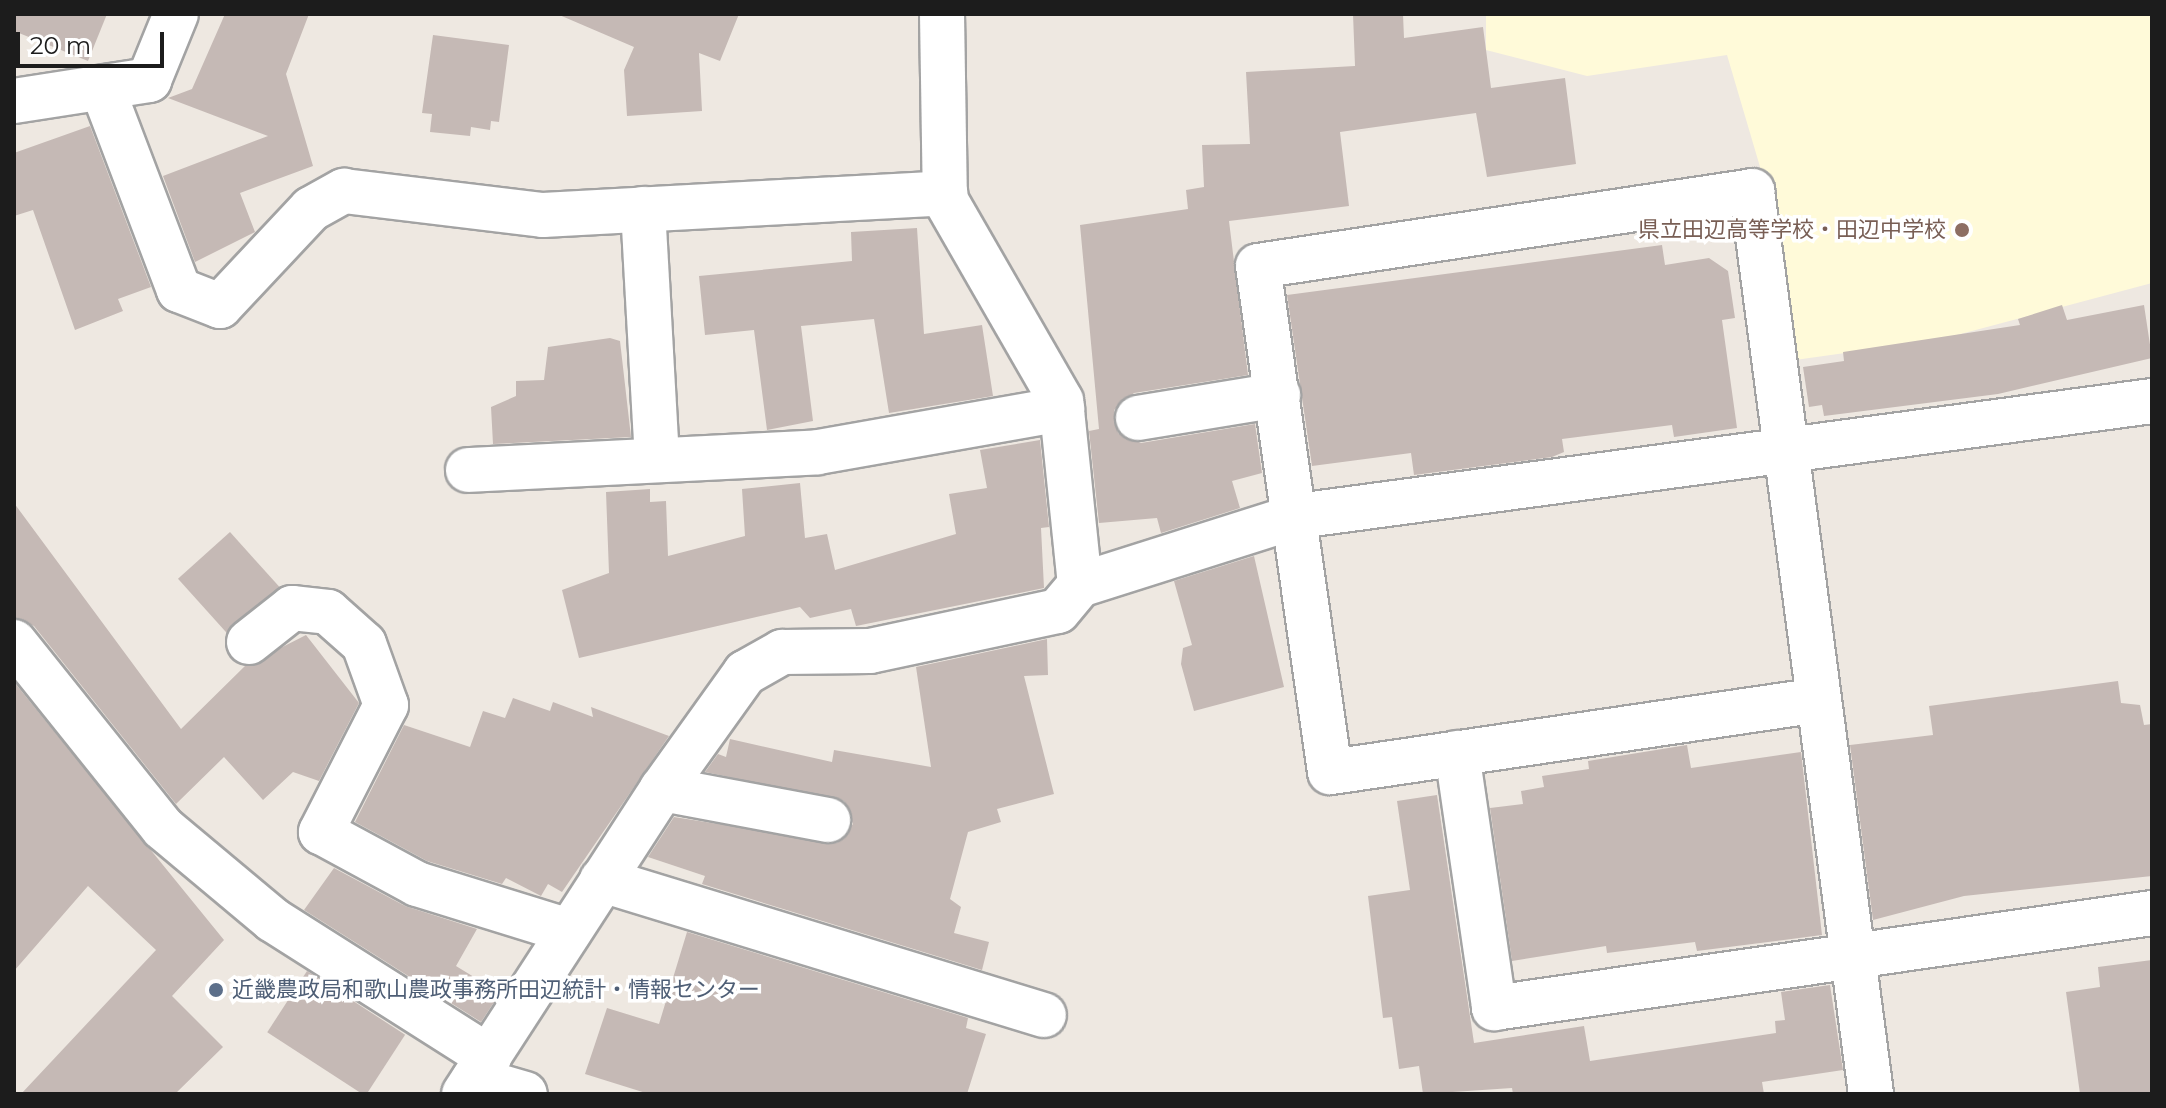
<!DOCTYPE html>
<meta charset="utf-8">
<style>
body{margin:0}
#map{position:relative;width:2166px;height:1108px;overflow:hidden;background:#eee8e1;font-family:Montserrat,"Noto Sans JP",sans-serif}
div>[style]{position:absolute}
.education>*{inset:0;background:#fffad9}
.building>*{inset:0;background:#c5b9b5;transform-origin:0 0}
.roads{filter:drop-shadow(2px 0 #a3a3a3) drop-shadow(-2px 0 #a3a3a3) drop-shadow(0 2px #a3a3a3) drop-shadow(0 -2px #a3a3a3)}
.minor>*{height:44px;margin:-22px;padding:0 22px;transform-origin:22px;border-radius:22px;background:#fff}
.dots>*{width:22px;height:22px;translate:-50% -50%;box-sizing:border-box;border:4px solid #fff;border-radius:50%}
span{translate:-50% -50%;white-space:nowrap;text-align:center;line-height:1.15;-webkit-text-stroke:7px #fff;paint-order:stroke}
.education-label{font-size:22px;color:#785e54}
.right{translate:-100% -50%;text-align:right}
.service-label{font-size:22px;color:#4e5e75}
.left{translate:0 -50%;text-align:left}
.frame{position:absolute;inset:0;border:16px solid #1c1c1c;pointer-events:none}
.scale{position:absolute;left:16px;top:32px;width:148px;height:36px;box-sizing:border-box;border:4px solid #1c1c1c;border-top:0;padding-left:10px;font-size:24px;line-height:28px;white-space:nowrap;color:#1c1c1c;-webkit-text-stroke:6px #fff;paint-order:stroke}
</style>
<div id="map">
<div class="education">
<i style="clip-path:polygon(1486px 14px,2152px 14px,2152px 283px,1938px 340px,1795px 360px,1763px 177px,1727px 55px,1587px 76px,1486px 50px)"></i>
</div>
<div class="building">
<i style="clip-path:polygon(14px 14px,107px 14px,88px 61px,14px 31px)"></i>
<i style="clip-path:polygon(225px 14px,309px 14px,286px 74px,313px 166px,240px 193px,255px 232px,195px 262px,163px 176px,268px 136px,168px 98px,192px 89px)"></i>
<i style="clip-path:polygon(557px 14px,739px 14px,720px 61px,699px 53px,702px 111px,627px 116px,624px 70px,634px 47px)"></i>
<i style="clip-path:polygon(1353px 14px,1403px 14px,1404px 38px,1483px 27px,1491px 88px,1565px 78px,1576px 164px,1487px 177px,1476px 113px,1340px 132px,1349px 206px,1229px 221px,1248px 375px,1134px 393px,1114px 410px,1118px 433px,1141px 443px,1255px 424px,1262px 473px,1232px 481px,1240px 508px,1161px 533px,1157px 518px,1099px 523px,1089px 431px,1099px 429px,1080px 225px,1188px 209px,1186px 190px,1204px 187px,1202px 145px,1250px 144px,1246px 72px,1355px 66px)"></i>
<i style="clip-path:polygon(433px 35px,509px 45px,499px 122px,491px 121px,490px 130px,471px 127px,470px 136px,430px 132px,432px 114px,422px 113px)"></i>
<i style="clip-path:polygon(90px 126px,151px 287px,118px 299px,123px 311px,75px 330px,33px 210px,14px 216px,14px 153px)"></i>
<i style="clip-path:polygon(917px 228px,924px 334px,982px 325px,993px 396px,889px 413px,874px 319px,801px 326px,813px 421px,767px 430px,754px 330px,705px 335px,699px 276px,852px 261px,851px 232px)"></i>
<i style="clip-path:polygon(1662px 245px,1665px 265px,1709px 258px,1728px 271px,1735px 318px,1722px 320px,1737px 428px,1674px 437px,1672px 425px,1562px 439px,1564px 452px,1552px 457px,1414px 475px,1411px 453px,1312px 466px,1287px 295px)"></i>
<i style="clip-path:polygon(2062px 305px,2067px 320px,2144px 305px,2152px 358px,1998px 394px,1824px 416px,1822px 405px,1809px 407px,1803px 367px,1844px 361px,1843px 352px,2020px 325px,2018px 319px)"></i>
<i style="clip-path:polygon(610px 338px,620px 341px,631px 437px,493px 444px,491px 407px,516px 396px,516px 381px,544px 380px,548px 347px)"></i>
<i style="clip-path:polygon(1040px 440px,1049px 527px,1041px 528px,1044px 588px,856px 626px,851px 609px,810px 618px,800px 607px,579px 658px,562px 590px,609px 573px,606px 492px,650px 489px,650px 502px,666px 501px,668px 556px,745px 536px,742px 489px,800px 483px,805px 538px,827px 534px,835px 570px,956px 534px,949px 494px,987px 488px,980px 450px)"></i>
<i style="clip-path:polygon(14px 503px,181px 729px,245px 666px,306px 635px,359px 703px,319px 781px,293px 772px,263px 800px,224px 757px,176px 804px,34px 626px,14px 618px)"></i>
<i style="left:230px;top:532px;width:74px;height:70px;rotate:48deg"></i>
<i style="clip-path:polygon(1254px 556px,1284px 687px,1194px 711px,1181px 664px,1183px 648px,1192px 645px,1174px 581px)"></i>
<i style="clip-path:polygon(1047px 639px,1048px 675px,1024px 676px,1054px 794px,997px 809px,1001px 822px,968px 832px,950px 899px,961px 907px,954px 933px,989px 942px,982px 970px,702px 884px,705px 876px,648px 857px,674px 817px,837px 843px,853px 824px,844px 801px,705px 772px,718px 754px,726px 757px,730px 739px,832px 762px,834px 750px,931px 767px,916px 667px)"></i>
<i style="clip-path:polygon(2118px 681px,2121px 703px,2140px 705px,2144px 725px,2152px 724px,2152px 876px,1964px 896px,1873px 920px,1850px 745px,1933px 735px,1929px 706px)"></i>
<i style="clip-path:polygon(14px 682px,224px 940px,172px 996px,223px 1047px,175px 1094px,21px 1094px,156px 950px,88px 886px,14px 971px)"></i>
<i style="clip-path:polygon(513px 698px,550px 711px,553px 702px,593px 717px,591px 707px,669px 736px,562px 892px,548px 884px,541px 896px,506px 878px,502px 884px,427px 861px,355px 822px,404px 725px,470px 747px,483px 711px,505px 718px)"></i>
<i style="clip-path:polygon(1687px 745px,1691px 768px,1801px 752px,1822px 935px,1697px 951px,1695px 942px,1607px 953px,1606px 946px,1512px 961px,1490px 808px,1523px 804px,1521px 791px,1544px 787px,1542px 776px,1589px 769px,1588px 761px)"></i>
<i style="clip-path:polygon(1437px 795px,1474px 1043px,1584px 1026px,1590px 1061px,1776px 1033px,1775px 1021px,1785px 1020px,1781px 992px,1830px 985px,1843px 1070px,1762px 1082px,1764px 1094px,1513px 1094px,1512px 1088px,1423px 1094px,1419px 1066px,1399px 1069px,1392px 1017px,1383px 1018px,1368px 896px,1410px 890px,1397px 801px)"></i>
<i style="clip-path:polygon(334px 868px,405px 906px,477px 929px,456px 966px,500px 993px,481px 1022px,304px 910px)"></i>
<i style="clip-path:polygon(687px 932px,968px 1018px,966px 1028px,986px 1034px,967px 1094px,649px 1094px,585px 1074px,607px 1008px,659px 1024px)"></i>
<i style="clip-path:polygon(2152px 960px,2152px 1094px,2080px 1094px,2066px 992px,2100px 987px,2098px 967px)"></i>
<i style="left:307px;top:971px;width:117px;height:73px;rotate:33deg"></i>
</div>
<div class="roads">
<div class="minor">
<i style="left:942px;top:14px;width:185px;rotate:89.1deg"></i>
<i style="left:945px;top:199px;width:233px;rotate:60.1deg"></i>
<i style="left:1061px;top:401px;width:185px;rotate:84.1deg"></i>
<i style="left:103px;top:90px;width:214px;rotate:69.2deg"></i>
<i style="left:179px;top:290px;width:44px;rotate:21.3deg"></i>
<i style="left:220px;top:306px;width:133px;rotate:-46.8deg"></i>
<i style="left:311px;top:209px;width:38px;rotate:-29deg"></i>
<i style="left:344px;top:191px;width:200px;rotate:6.9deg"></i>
<i style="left:543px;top:215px;width:403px;rotate:-3.1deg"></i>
<i style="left:14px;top:101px;width:137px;rotate:-8.8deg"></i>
<i style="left:149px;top:80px;width:71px;rotate:-67.8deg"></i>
<i style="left:643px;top:209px;width:251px;rotate:86.8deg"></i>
<i style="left:1138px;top:418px;width:142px;rotate:-9.3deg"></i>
<i style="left:468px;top:470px;width:350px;rotate:-2.9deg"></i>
<i style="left:818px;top:452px;width:248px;rotate:-10deg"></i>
<i style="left:14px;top:642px;width:238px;rotate:51.3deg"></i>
<i style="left:163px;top:828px;width:143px;rotate:39.9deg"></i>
<i style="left:273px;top:920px;width:256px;rotate:32.4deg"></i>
<i style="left:249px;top:642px;width:55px;rotate:-38.3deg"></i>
<i style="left:292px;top:608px;width:36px;rotate:6deg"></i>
<i style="left:328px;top:612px;width:48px;rotate:41.6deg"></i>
<i style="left:364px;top:644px;width:65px;rotate:70.2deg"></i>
<i style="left:386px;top:705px;width:143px;rotate:117.1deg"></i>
<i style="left:321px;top:832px;width:109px;rotate:28.4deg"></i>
<i style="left:417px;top:884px;width:159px;rotate:17.2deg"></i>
<i style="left:1819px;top:700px;width:494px;rotate:171.6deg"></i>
<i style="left:1330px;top:772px;width:511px;rotate:-98.1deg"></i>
<i style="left:1258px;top:266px;width:500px;rotate:-8.6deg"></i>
<i style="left:1752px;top:191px;width:911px;rotate:82.49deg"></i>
<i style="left:1457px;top:753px;width:258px;rotate:81.7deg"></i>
<i style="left:1494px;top:1008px;width:665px;rotate:-8.22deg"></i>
<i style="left:662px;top:789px;width:169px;rotate:10.6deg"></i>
<i style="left:602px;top:880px;width:462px;rotate:17deg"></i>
<i style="left:474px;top:1079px;width:53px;rotate:16.4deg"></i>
<i style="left:464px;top:1094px;width:364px;rotate:-57deg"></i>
<i style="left:662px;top:789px;width:143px;rotate:-54.4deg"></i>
<i style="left:745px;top:673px;width:43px;rotate:-29.6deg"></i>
<i style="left:782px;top:652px;width:88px;rotate:-0.7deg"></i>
<i style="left:870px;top:651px;width:192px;rotate:-12deg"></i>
<i style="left:1058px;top:611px;width:34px;rotate:-50deg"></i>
<i style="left:1080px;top:585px;width:229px;rotate:-17.6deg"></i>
<i style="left:1298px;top:516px;width:862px;rotate:-7.67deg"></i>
</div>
</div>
<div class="dots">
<i style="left:1962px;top:230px;background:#8d6e63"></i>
<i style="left:216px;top:990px;background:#5c6f8a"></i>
</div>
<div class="education-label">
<span class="right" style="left:1946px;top:230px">県立田辺高等学校・田辺中学校</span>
</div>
<div class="service-label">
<span class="left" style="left:232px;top:990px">近畿農政局和歌山農政事務所田辺統計・情報センター</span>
</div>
<div class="frame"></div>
<div class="scale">20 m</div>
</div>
